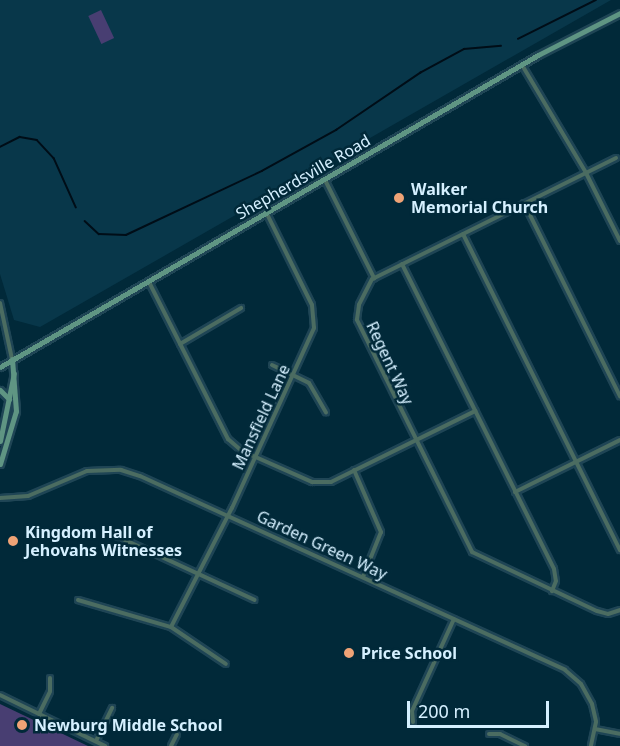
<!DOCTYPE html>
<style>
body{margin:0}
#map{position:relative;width:620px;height:746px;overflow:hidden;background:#012939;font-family:"Noto Sans",sans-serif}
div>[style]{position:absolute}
.built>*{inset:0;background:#08374a}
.green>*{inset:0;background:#483e72;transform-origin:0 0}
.stream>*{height:1.5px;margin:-0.75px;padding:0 0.75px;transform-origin:0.75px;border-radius:0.75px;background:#000d17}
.roads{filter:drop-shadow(2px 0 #1f4555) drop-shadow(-2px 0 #1f4555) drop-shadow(0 2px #1f4555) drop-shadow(0 -2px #1f4555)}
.minor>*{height:4px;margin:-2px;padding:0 2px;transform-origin:2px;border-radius:2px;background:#4b6c61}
.secondary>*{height:5px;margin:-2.5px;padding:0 2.5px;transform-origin:2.5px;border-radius:2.5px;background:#5f9583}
.dots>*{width:16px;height:16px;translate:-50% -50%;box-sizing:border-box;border:3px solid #012939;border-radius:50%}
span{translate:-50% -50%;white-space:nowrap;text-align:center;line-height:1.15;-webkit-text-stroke:5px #012939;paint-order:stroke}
.street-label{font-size:16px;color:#d5f0ff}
.poi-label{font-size:16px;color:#d5f0ff;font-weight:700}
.left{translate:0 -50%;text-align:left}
.scale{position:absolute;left:407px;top:701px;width:142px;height:27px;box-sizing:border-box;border:3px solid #d5f0ff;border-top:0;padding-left:8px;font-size:18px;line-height:21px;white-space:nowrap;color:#d5f0ff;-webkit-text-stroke:4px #012939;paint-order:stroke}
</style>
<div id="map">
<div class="built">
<i style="clip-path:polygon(0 0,611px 0,40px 327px,14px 320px,0 274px)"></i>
</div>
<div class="green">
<i style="left:101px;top:10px;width:31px;height:14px;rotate:65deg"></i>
<i style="clip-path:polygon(0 704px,88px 746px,0 746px)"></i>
</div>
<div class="stream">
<i style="left:518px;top:39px;width:87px;rotate:-26.6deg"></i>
<i style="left:0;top:147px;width:22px;rotate:-27deg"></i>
<i style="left:20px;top:137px;width:17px;rotate:10deg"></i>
<i style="left:37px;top:140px;width:25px;rotate:47deg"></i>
<i style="left:54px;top:158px;width:54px;rotate:65.8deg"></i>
<i style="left:85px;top:221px;width:19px;rotate:43deg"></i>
<i style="left:99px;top:234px;width:27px;rotate:2deg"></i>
<i style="left:126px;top:235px;width:150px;rotate:-25.2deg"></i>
<i style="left:262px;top:171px;width:85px;rotate:-29deg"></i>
<i style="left:336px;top:130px;width:102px;rotate:-34.2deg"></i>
<i style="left:420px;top:73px;width:50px;rotate:-28.6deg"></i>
<i style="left:464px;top:49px;width:37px;rotate:-5deg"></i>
</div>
<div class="roads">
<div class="minor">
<i style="left:522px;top:65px;width:126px;rotate:59.3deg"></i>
<i style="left:586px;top:173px;width:76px;rotate:63.4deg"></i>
<i style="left:616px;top:158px;width:272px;rotate:153.6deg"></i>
<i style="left:372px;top:279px;width:29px;rotate:117deg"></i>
<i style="left:359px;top:305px;width:15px;rotate:98deg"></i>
<i style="left:357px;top:320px;width:259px;rotate:63.6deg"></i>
<i style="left:472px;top:552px;width:138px;rotate:25.3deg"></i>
<i style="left:597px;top:611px;width:11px;rotate:15deg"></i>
<i style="left:608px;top:614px;width:13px;rotate:-18deg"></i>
<i style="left:325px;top:180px;width:110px;rotate:63.4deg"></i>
<i style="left:524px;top:203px;width:216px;rotate:63.6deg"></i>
<i style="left:463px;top:234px;width:353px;rotate:63.6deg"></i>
<i style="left:402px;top:264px;width:341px;rotate:63.5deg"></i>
<i style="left:554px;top:569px;width:12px;rotate:81deg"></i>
<i style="left:556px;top:581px;width:11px;rotate:112deg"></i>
<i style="left:149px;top:282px;width:176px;rotate:63.3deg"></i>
<i style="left:228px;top:439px;width:18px;rotate:41deg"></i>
<i style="left:242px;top:451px;width:77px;rotate:23.9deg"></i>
<i style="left:312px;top:482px;width:19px"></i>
<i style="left:331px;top:482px;width:161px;rotate:-26.2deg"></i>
<i style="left:0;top:303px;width:57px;rotate:77.9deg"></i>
<i style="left:180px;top:344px;width:71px;rotate:-30.5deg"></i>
<i style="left:272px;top:365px;width:41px;rotate:25.9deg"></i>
<i style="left:309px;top:383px;width:34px;rotate:60deg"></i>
<i style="left:354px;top:470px;width:68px;rotate:66.5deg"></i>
<i style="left:381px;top:532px;width:48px;rotate:111.8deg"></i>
<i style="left:515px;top:492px;width:117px;rotate:-26.3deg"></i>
<i style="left:0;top:498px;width:28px;rotate:-4deg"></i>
<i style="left:28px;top:496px;width:64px;rotate:-23deg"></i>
<i style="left:87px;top:471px;width:34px;rotate:-2deg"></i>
<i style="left:121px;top:470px;width:20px;rotate:18deg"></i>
<i style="left:140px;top:476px;width:467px;rotate:24.5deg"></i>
<i style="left:565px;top:670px;width:21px;rotate:41deg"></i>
<i style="left:581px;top:684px;width:23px;rotate:61deg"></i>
<i style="left:592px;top:704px;width:18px;rotate:77deg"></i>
<i style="left:596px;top:722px;width:25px;rotate:102deg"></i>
<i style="left:112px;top:534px;width:157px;rotate:24.8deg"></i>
<i style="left:78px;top:600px;width:97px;rotate:16.2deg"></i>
<i style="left:171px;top:627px;width:66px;rotate:33.9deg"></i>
<i style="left:171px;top:627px;width:134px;rotate:-62.9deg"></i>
<i style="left:232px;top:508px;width:198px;rotate:-65.5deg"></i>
<i style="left:314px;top:328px;width:23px;rotate:-95deg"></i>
<i style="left:312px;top:305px;width:102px;rotate:-116.3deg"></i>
<i style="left:0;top:695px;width:117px;rotate:25.9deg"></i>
<i style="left:39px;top:714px;width:25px;rotate:-64deg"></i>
<i style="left:50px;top:691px;width:13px;rotate:-90deg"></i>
<i style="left:413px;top:722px;width:11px;rotate:-95deg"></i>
<i style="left:412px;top:711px;width:101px;rotate:-65.5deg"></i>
<i style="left:595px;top:729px;width:25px;rotate:11deg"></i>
<i style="left:489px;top:734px;width:11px"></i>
<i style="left:500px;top:734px;width:28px;rotate:26deg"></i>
<i style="left:96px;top:741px;width:37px;rotate:-64deg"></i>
<i style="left:171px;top:746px;width:13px;rotate:-63deg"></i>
</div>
<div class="secondary">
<i style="left:0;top:367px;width:622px;rotate:-30.11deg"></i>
<i style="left:538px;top:55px;width:92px;rotate:-27.1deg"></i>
<i style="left:0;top:390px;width:13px;rotate:45deg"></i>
<i style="left:0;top:441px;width:69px;rotate:-78.4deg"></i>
<i style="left:0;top:464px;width:55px;rotate:-73.2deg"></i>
<i style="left:16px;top:411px;width:52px;rotate:-94.4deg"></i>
</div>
</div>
<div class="dots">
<i style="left:399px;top:198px;background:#efa376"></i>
<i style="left:13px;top:541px;background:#efa376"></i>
<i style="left:349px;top:653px;background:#efa376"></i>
<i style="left:22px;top:725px;background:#efa376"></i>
</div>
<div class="street-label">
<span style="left:303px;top:177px;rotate:-30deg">Shepherdsville Road</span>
<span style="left:390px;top:363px;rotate:65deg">Regent Way</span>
<span style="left:261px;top:417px;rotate:-65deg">Mansfield Lane</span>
<span style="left:322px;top:545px;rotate:25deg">Garden Green Way</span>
</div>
<div class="poi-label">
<span class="left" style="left:411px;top:198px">Walker<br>Memorial Church</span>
<span class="left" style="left:25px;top:541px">Kingdom Hall of<br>Jehovahs Witnesses</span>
<span class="left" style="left:361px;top:653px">Price School</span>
<span class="left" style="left:34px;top:725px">Newburg Middle School</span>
</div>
<div class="scale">200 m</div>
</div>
